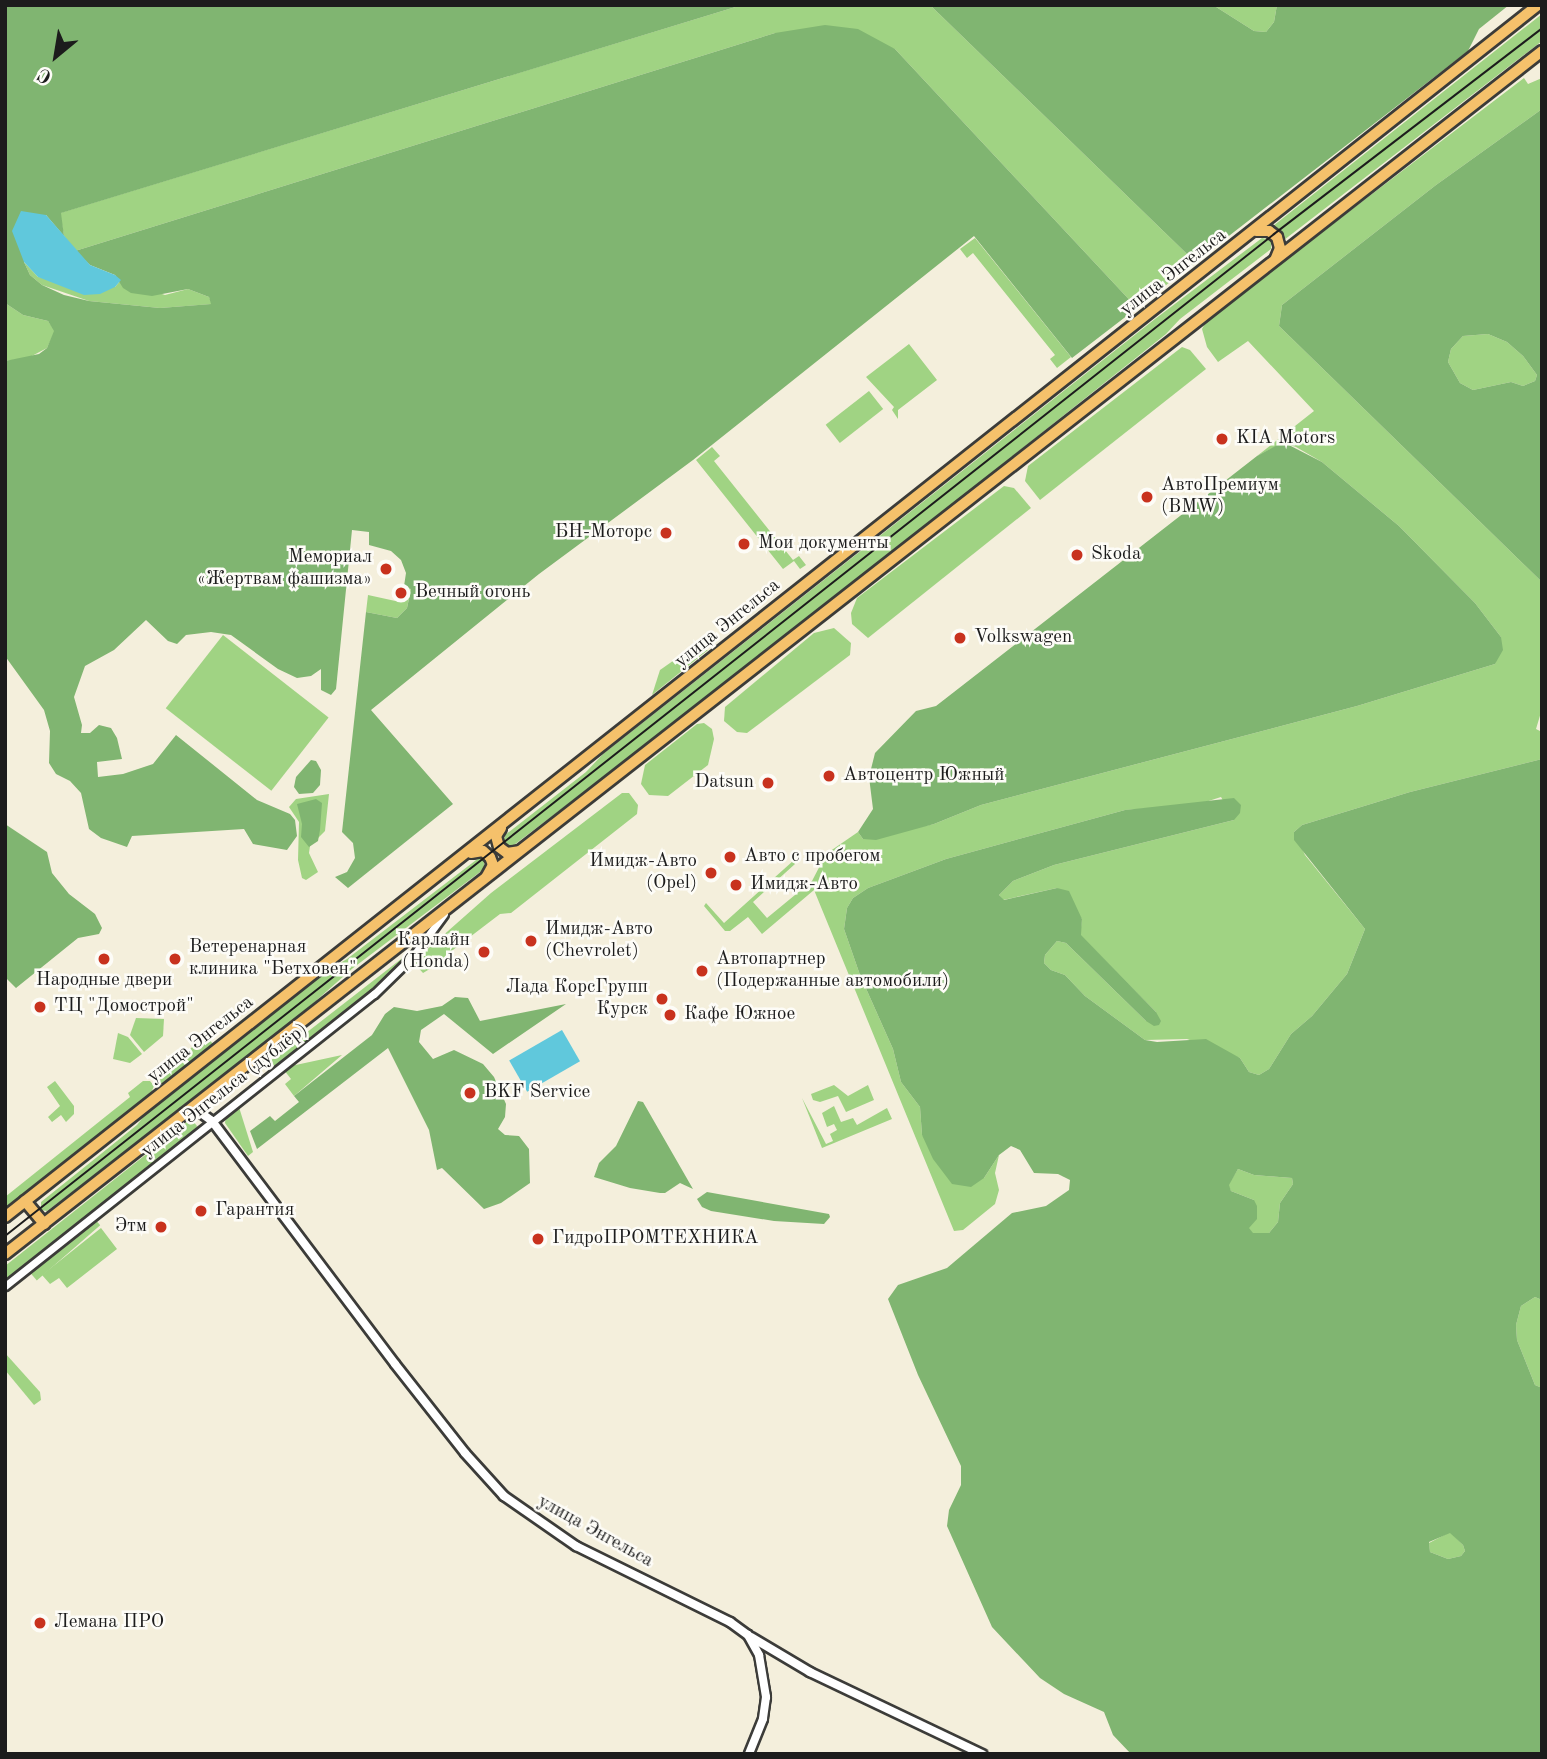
<!DOCTYPE html>
<meta charset="utf-8">
<style>
body{margin:0}
#map{position:relative;width:1547px;height:1759px;overflow:hidden;background:#f4efdc;font-family:"Old Standard TT",serif}
div>[style]{position:absolute}
.green>*{inset:0;background:#a0d383;transform-origin:0 0}
.forest>*{inset:0;background:#80b571}
.water>*{inset:0;background:#60c8dc;transform-origin:0 0}
.roads{filter:drop-shadow(2px 0 #3c3c39) drop-shadow(-2px 0 #3c3c39) drop-shadow(0 2px #3c3c39) drop-shadow(0 -2px #3c3c39)}
.minor>*{height:7px;margin:-3.5px;padding:0 3.5px;transform-origin:3.5px;border-radius:3.5px;background:#fff}
.tertiary>*{height:8px;margin:-4px;padding:0 4px;transform-origin:4px;border-radius:4px;background:#fff}
.primary>*{height:10px;margin:-5px;padding:0 5px;transform-origin:5px;border-radius:5px;background:#f5c16b}
.tram>*{height:2px;margin:-1px;padding:0 1px;transform-origin:1px;border-radius:1px;background:#1c1c1c}
.dots>*{width:19px;height:19px;translate:-50% -50%;box-sizing:border-box;border:4px solid #fdfcf7;border-radius:50%}
span{translate:-50% -50%;white-space:nowrap;text-align:center;line-height:1.15;-webkit-text-stroke:5px #fdfcf7;paint-order:stroke}
.street-label{font-size:19px;color:#1c1c1c}
.poi-label{font-size:19px;color:#1c1c1c}
.left{translate:0 -50%;text-align:left}
.right{translate:-100% -50%;text-align:right}
.frame{position:absolute;inset:0;border:7px solid #1c1c1c;pointer-events:none}
.north{position:absolute;left:21px;top:21px;width:70px;height:70px;-webkit-text-stroke:5px #fdfcf7;paint-order:stroke;rotate:210deg;font-size:19px;font-weight:700;line-height:28px;text-align:center;color:#1c1c1c}
.north::after{content:'';display:block;margin:auto;width:24px;height:32px;background:#1c1c1c;clip-path:polygon(50% 0,100% 100%,50% 72%,0 100%)}
</style>
<div id="map">
<div class="green">
<i style="clip-path:polygon(742px 5px,930px 5px,1187px 254px,1203px 256px,1137px 308px,895px 49px,775px 33px,75px 251px,64px 236px,60px 213px)"></i>
<i style="clip-path:polygon(1213px 5px,1277px 5px,1274px 22px,1266px 32px,1254px 31px)"></i>
<i style="clip-path:polygon(1542px 14px,1542px 41px,1284px 240px,1281px 230px,1273px 226px)"></i>
<i style="clip-path:polygon(1524px 78px,1528px 84px,1542px 78px,1542px 109px,1436px 185px,1282px 305px,1279px 326px,1542px 582px,1542px 709px,1536px 729px,1542px 732px,1542px 759px,1410px 792px,1302px 825px,1294px 832px,1305px 855px,1365px 929px,1347px 974px,1312px 1016px,1291px 1034px,1269px 1069px,1259px 1075px,1249px 1072px,1240px 1058px,1187px 1039px,1145px 1040px,1085px 996px,1065px 975px,1051px 970px,1044px 963px,1045px 955px,1057px 941px,1066px 943px,1146px 1021px,1156px 1012px,1080px 935px,1082px 919px,1057px 888px,1003px 900px,999px 895px,1013px 881px,1054px 865px,1234px 820px,1221px 797px,1196px 805px,1125px 810px,946px 859px,868px 888px,853px 898px,847px 908px,844px 929px,860px 975px,893px 1049px,901px 1082px,920px 1107px,922px 1135px,984px 1178px,999px 1155px,995px 1173px,999px 1190px,995px 1204px,963px 1230px,954px 1231px,814px 890px,762px 934px,748px 917px,730px 931px,725px 931px,704px 906px,706px 903px,724px 923px,793px 861px,795px 864px,753px 902px,767px 918px,812px 881px,826px 854px,858px 832px,863px 839px,934px 824px,981px 805px,1357px 706px,1495px 664px,1501px 637px,1475px 603px,1399px 526px,1322px 462px,1296px 447px,1283px 443px,1257px 456px,1314px 411px,1248px 341px,1218px 362px,1207px 347px,1202px 329px,1207px 320px)"></i>
<i style="clip-path:polygon(975px 238px,1071px 357px,1057px 368px,1050px 359px,1055px 355px,973px 253px,967px 258px,960px 249px)"></i>
<i style="clip-path:polygon(1262px 238px,1271px 240px,1271px 249px,1180px 319px,1166px 334px,722px 687px,514px 845px,505px 846px,503px 843px,505px 835px,586px 772px,603px 754px,1155px 319px)"></i>
<i style="clip-path:polygon(24px 262px,38px 277px,115px 287px,121px 280px,165px 295px,188px 289px,209px 297px,212px 304px,160px 308px,89px 301px,42px 285px,30px 275px)"></i>
<i style="clip-path:polygon(5px 303px,23px 315px,48px 321px,55px 331px,47px 348px,28px 358px,5px 361px)"></i>
<i style="clip-path:polygon(1488px 334px,1507px 342px,1523px 356px,1537px 375px,1535px 381px,1523px 386px,1511px 382px,1473px 390px,1460px 383px,1448px 362px,1451px 349px,1463px 336px)"></i>
<i style="clip-path:polygon(909px 344px,937px 380px,898px 410px,898px 419px,892px 410px,894px 407px,866px 377px)"></i>
<i style="clip-path:polygon(1182px 347px,1190px 350px,1206px 369px,1040px 500px,1025px 481px,1028px 466px)"></i>
<i style="left:869px;top:391px;width:23px;height:55px;rotate:52deg"></i>
<i style="clip-path:polygon(712px 447px,720px 456px,714px 461px,793px 560px,799px 556px,806px 565px,800px 569px,794px 561px,783px 569px,696px 460px)"></i>
<i style="clip-path:polygon(1004px 486px,1014px 488px,1031px 508px,868px 638px,852px 624px,851px 613px,857px 598px)"></i>
<i style="clip-path:polygon(404px 586px,411px 588px,407px 608px,397px 618px,366px 612px,368px 595px,400px 602px)"></i>
<i style="clip-path:polygon(834px 628px,851px 643px,850px 655px,747px 733px,737px 732px,724px 721px,725px 707px,814px 633px)"></i>
<i style="left:223px;top:635px;width:134px;height:93px;rotate:38deg"></i>
<i style="clip-path:polygon(690px 649px,708px 650px,652px 695px,660px 670px)"></i>
<i style="clip-path:polygon(704px 723px,712px 729px,714px 739px,708px 765px,668px 796px,649px 795px,641px 784px,645px 765px,697px 724px)"></i>
<i style="clip-path:polygon(622px 793px,629px 793px,638px 805px,637px 814px,511px 913px,500px 914px,445px 956px,445px 960px,423px 973px,413px 962px,491px 893px)"></i>
<i style="clip-path:polygon(329px 794px,325px 831px,310px 846px,309px 853px,318px 872px,306px 880px,302px 878px,298px 860px,299px 822px,289px 807px,296px 799px)"></i>
<i style="clip-path:polygon(480px 857px,484px 860px,484px 869px,353px 968px,292px 1022px,160px 1125px,47px 1211px,41px 1210px,41px 1202px,137px 1125px,147px 1112px,321px 974px,347px 959px)"></i>
<i style="clip-path:polygon(414px 949px,370px 994px,279px 1066px,275px 1067px,270px 1061px)"></i>
<i style="clip-path:polygon(136px 1018px,164px 1019px,163px 1036px,144px 1052px,130px 1035px)"></i>
<i style="clip-path:polygon(118px 1033px,128px 1037px,142px 1054px,130px 1063px,113px 1059px)"></i>
<i style="clip-path:polygon(206px 1036px,214px 1045px,167px 1083px,160px 1083px,158px 1078px,165px 1069px)"></i>
<i style="clip-path:polygon(342px 1055px,294px 1096px,285px 1084px,291px 1079px,284px 1070px,291px 1066px)"></i>
<i style="clip-path:polygon(55px 1081px,74px 1106px,74px 1114px,66px 1122px,61px 1115px,52px 1122px,48px 1117px,60px 1106px,47px 1087px)"></i>
<i style="clip-path:polygon(143px 1081px,150px 1081px,154px 1086px,151px 1093px,5px 1210px,5px 1197px,130px 1097px,128px 1093px)"></i>
<i style="clip-path:polygon(834px 1085px,848px 1096px,868px 1085px,874px 1100px,846px 1112px,838px 1096px,820px 1102px,813px 1100px,811px 1094px)"></i>
<i style="clip-path:polygon(802px 1098px,826px 1144px,833px 1141px,830px 1134px,837px 1130px,834px 1124px,827px 1127px,822px 1113px,834px 1106px,841px 1122px,853px 1118px,857px 1125px,887px 1108px,892px 1119px,822px 1148px)"></i>
<i style="clip-path:polygon(238px 1104px,253px 1152px,248px 1156px,225px 1123px,226px 1115px)"></i>
<i style="clip-path:polygon(193px 1121px,197px 1126px,195px 1131px,5px 1284px,5px 1266px,187px 1122px)"></i>
<i style="clip-path:polygon(1238px 1169px,1254px 1175px,1292px 1178px,1293px 1184px,1280px 1203px,1278px 1222px,1269px 1233px,1252px 1233px,1248px 1228px,1254px 1200px,1231px 1191px,1228px 1185px)"></i>
<i style="left:93px;top:1217px;width:11px;height:84px;rotate:49deg"></i>
<i style="clip-path:polygon(101px 1228px,117px 1249px,67px 1288px,59px 1278px,50px 1284px,42px 1275px)"></i>
<i style="clip-path:polygon(1535px 1297px,1542px 1300px,1542px 1388px,1535px 1385px,1517px 1340px,1516px 1325px,1521px 1306px)"></i>
<i style="clip-path:polygon(5px 1353px,40px 1392px,41px 1400px,34px 1405px,5px 1370px)"></i>
<i style="clip-path:polygon(1450px 1532px,1463px 1545px,1465px 1551px,1461px 1556px,1448px 1559px,1430px 1552px,1429px 1543px)"></i>
</div>
<div class="forest">
<i style="clip-path:polygon(5px 5px,742px 5px,61px 213px,64px 236px,46px 215px,24px 262px,30px 275px,42px 285px,64px 295px,89px 301px,160px 308px,211px 304px,209px 297px,188px 289px,152px 296px,131px 293px,123px 288px,115px 275px,90px 265px,75px 251px,775px 33px,825px 25px,858px 29px,895px 49px,1137px 308px,1072px 358px,974px 236px,693px 460px,539px 574px,371px 710px,453px 804px,348px 888px,335px 877px,347px 872px,355px 858px,353px 843px,342px 832px,366px 612px,397px 618px,407px 608px,411px 589px,404px 586px,406px 573px,401px 560px,391px 551px,369px 545px,369px 532px,352px 530px,336px 689px,331px 695px,321px 690px,321px 669px,311px 676px,297px 678px,278px 669px,231px 635px,211px 632px,186px 635px,177px 644px,168px 641px,146px 620px,114px 650px,85px 666px,74px 697px,82px 725px,81px 733px,90px 733px,99px 725px,111px 728px,117px 738px,122px 759px,97px 762px,98px 777px,123px 774px,153px 764px,176px 735px,257px 800px,290px 814px,295px 820px,297px 836px,287px 850px,253px 844px,244px 829px,132px 836px,127px 847px,101px 838px,89px 829px,81px 793px,70px 781px,56px 774px,49px 763px,50px 731px,44px 710px,5px 656px,5px 361px,39px 354px,47px 348px,54px 331px,48px 321px,23px 315px,5px 303px)"></i>
<i style="clip-path:polygon(930px 5px,1213px 5px,1254px 31px,1266px 32px,1274px 22px,1277px 5px,1509px 5px,1479px 29px,1468px 51px,1203px 256px,1187px 254px)"></i>
<i style="clip-path:polygon(evenodd,1542px 109px,1542px 582px,1279px 326px,1282px 305px,1436px 185px,1542px 109px,1488px 334px,1507px 342px,1523px 356px,1537px 375px,1535px 381px,1523px 386px,1511px 382px,1473px 390px,1460px 383px,1448px 362px,1451px 349px,1463px 336px,1488px 334px)"></i>
<i style="clip-path:polygon(1283px 442px,1322px 462px,1399px 526px,1475px 603px,1501px 637px,1503px 650px,1495px 664px,1357px 706px,981px 805px,934px 824px,876px 840px,863px 839px,858px 832px,873px 809px,869px 777px,875px 753px,916px 711px,936px 706px,1257px 456px)"></i>
<i style="clip-path:polygon(evenodd,1542px 759px,1542px 1300px,1535px 1297px,1521px 1306px,1516px 1325px,1517px 1340px,1535px 1385px,1542px 1388px,1542px 1754px,1131px 1754px,1113px 1735px,1104px 1712px,1064px 1694px,1040px 1678px,992px 1627px,947px 1526px,949px 1510px,961px 1485px,961px 1466px,918px 1375px,888px 1299px,898px 1285px,947px 1268px,1012px 1213px,1046px 1206px,1069px 1190px,1070px 1180px,1058px 1174px,1034px 1173px,1020px 1150px,1011px 1146px,999px 1155px,984px 1178px,971px 1187px,952px 1184px,933px 1159px,922px 1135px,920px 1107px,901px 1082px,893px 1049px,860px 975px,844px 929px,847px 908px,853px 898px,868px 888px,946px 859px,1125px 810px,1234px 798px,1241px 805px,1240px 813px,1234px 820px,1054px 865px,1013px 881px,999px 895px,1004px 900px,1057px 888px,1069px 891px,1082px 919px,1081px 935px,1156px 1012px,1161px 1021px,1159px 1025px,1154px 1026px,1146px 1021px,1066px 943px,1057px 941px,1045px 955px,1044px 963px,1051px 970px,1065px 975px,1085px 996px,1145px 1040px,1157px 1042px,1206px 1039px,1240px 1058px,1249px 1072px,1259px 1075px,1269px 1069px,1291px 1034px,1312px 1016px,1347px 974px,1365px 929px,1294px 840px,1294px 832px,1302px 825px,1410px 792px,1542px 759px,1238px 1169px,1254px 1175px,1292px 1178px,1293px 1184px,1280px 1203px,1278px 1222px,1269px 1233px,1253px 1233px,1249px 1228px,1257px 1219px,1257px 1206px,1254px 1200px,1231px 1191px,1229px 1185px,1238px 1169px,1542px 759px,1450px 1533px,1463px 1545px,1465px 1551px,1461px 1556px,1448px 1559px,1430px 1552px,1429px 1542px,1450px 1533px)"></i>
<i style="clip-path:polygon(311px 760px,316px 761px,321px 770px,320px 785px,313px 793px,299px 794px,294px 787px,296px 777px)"></i>
<i style="clip-path:polygon(316px 799px,322px 803px,320px 830px,318px 841px,309px 847px,301px 837px,302px 824px,297px 804px)"></i>
<i style="clip-path:polygon(5px 824px,47px 852px,52px 873px,69px 894px,95px 914px,102px 928px,99px 934px,78px 938px,16px 988px,5px 977px)"></i>
<i style="clip-path:polygon(455px 997px,468px 998px,480px 1021px,566px 1004px,493px 1054px,444px 1014px,421px 1030px,419px 1042px,433px 1059px,454px 1050px,483px 1064px,494px 1077px,506px 1104px,505px 1117px,498px 1129px,505px 1135px,519px 1136px,529px 1149px,530px 1183px,501px 1203px,484px 1209px,442px 1168px,437px 1170px,429px 1130px,388px 1048px,257px 1149px,250px 1131px,270px 1116px,275px 1121px,299px 1102px,294px 1096px,372px 1035px,385px 1014px,394px 1007px,417px 1011px,442px 1006px)"></i>
<i style="clip-path:polygon(638px 1101px,643px 1102px,693px 1189px,680px 1183px,665px 1193px,660px 1193px,630px 1188px,594px 1177px,599px 1163px,616px 1146px)"></i>
<i style="clip-path:polygon(707px 1192px,829px 1214px,830px 1217px,824px 1224px,774px 1221px,711px 1211px,702px 1207px,697px 1199px)"></i>
</div>
<div class="water">
<i style="clip-path:polygon(21px 211px,46px 215px,90px 265px,115px 275px,121px 280px,115px 287px,100px 294px,84px 295px,38px 277px,24px 262px,12px 231px)"></i>
<i style="left:562px;top:1030px;width:36px;height:61px;rotate:60deg"></i>
</div>
<div class="roads">
<div class="minor">
<i style="left:5px;top:1286px;width:471px;rotate:-38.4deg"></i>
<i style="left:374px;top:994px;width:54px;rotate:-44.3deg"></i>
<i style="left:413px;top:956px;width:52px;rotate:-53.6deg"></i>
</div>
<div class="tertiary">
<i style="left:184px;top:1113px;width:17px"></i>
<i style="left:201px;top:1113px;width:14px;rotate:36deg"></i>
<i style="left:212px;top:1121px;width:304px;rotate:53deg"></i>
<i style="left:395px;top:1364px;width:113px;rotate:51.8deg"></i>
<i style="left:465px;top:1453px;width:58px;rotate:47.8deg"></i>
<i style="left:504px;top:1496px;width:88px;rotate:34.8deg"></i>
<i style="left:576px;top:1546px;width:172px;rotate:26.3deg"></i>
<i style="left:730px;top:1622px;width:22px;rotate:36deg"></i>
<i style="left:748px;top:1635px;width:23px;rotate:61deg"></i>
<i style="left:759px;top:1655px;width:43px;rotate:80.5deg"></i>
<i style="left:766px;top:1697px;width:22px;rotate:98deg"></i>
<i style="left:763px;top:1719px;width:38px;rotate:112deg"></i>
<i style="left:751px;top:1637px;width:69px;rotate:30.7deg"></i>
<i style="left:810px;top:1672px;width:191px;rotate:25.5deg"></i>
</div>
<div class="primary">
<i style="left:1256px;top:231px;width:13px"></i>
<i style="left:1269px;top:231px;width:10px;rotate:37deg"></i>
<i style="left:1277px;top:237px;width:11px;rotate:75deg"></i>
<i style="left:1280px;top:248px;width:11px;rotate:112deg"></i>
<i style="left:501px;top:828px;width:9px;rotate:122deg"></i>
<i style="left:496px;top:836px;width:11px;rotate:75deg"></i>
<i style="left:499px;top:847px;width:10px;rotate:37deg"></i>
<i style="left:507px;top:853px;width:12px;rotate:-9deg"></i>
<i style="left:471px;top:853px;width:12px;rotate:-9deg"></i>
<i style="left:483px;top:851px;width:9px;rotate:41deg"></i>
<i style="left:490px;top:857px;width:9px;rotate:69deg"></i>
<i style="left:493px;top:865px;width:13px;rotate:119deg"></i>
<i style="left:25px;top:1201px;width:30px;rotate:50deg"></i>
<i style="left:5px;top:1217px;width:1954px;rotate:-38.33deg"></i>
<i style="left:5px;top:1254px;width:1952px;rotate:-38.05deg"></i>
</div>
</div>
<div class="tram">
<i style="left:5px;top:1236px;width:1617px;rotate:-38.29deg"></i>
<i style="left:1274px;top:234px;width:338px;rotate:-37.5deg"></i>
</div>
<div class="dots">
<i style="left:1222px;top:439px;background:#c8321e"></i>
<i style="left:1147px;top:497px;background:#c8321e"></i>
<i style="left:666px;top:533px;background:#c8321e"></i>
<i style="left:744px;top:544px;background:#c8321e"></i>
<i style="left:1077px;top:555px;background:#c8321e"></i>
<i style="left:386px;top:569px;background:#c8321e"></i>
<i style="left:401px;top:593px;background:#c8321e"></i>
<i style="left:960px;top:638px;background:#c8321e"></i>
<i style="left:829px;top:776px;background:#c8321e"></i>
<i style="left:768px;top:783px;background:#c8321e"></i>
<i style="left:730px;top:857px;background:#c8321e"></i>
<i style="left:711px;top:873px;background:#c8321e"></i>
<i style="left:736px;top:885px;background:#c8321e"></i>
<i style="left:531px;top:941px;background:#c8321e"></i>
<i style="left:484px;top:952px;background:#c8321e"></i>
<i style="left:104px;top:959px;background:#c8321e"></i>
<i style="left:175px;top:959px;background:#c8321e"></i>
<i style="left:702px;top:971px;background:#c8321e"></i>
<i style="left:662px;top:999px;background:#c8321e"></i>
<i style="left:40px;top:1007px;background:#c8321e"></i>
<i style="left:670px;top:1015px;background:#c8321e"></i>
<i style="left:470px;top:1093px;background:#c8321e"></i>
<i style="left:201px;top:1211px;background:#c8321e"></i>
<i style="left:161px;top:1227px;background:#c8321e"></i>
<i style="left:538px;top:1239px;background:#c8321e"></i>
<i style="left:40px;top:1623px;background:#c8321e"></i>
</div>
<div class="street-label">
<span style="left:1174px;top:273px;rotate:-38deg">улица Энгельса</span>
<span style="left:728px;top:624px;rotate:-39deg">улица Энгельса</span>
<span style="left:201px;top:1040px;rotate:-38deg">улица Энгельса</span>
<span style="left:225px;top:1091px;rotate:-38deg">улица Энгельса (дублёр)</span>
<span style="left:595px;top:1532px;rotate:29deg">улица Энгельса</span>
</div>
<div class="poi-label">
<span class="left" style="left:1236px;top:439px">KIA Motors</span>
<span class="left" style="left:1161px;top:497px">АвтоПремиум<br>(BMW)</span>
<span class="right" style="left:652px;top:533px">БН-Моторс</span>
<span class="left" style="left:758px;top:544px">Мои документы</span>
<span class="left" style="left:1091px;top:555px">Skoda</span>
<span class="right" style="left:372px;top:569px">Мемориал<br>«Жертвам фашизма»</span>
<span class="left" style="left:415px;top:593px">Вечный огонь</span>
<span class="left" style="left:974px;top:638px">Volkswagen</span>
<span class="left" style="left:843px;top:776px">Автоцентр Южный</span>
<span class="right" style="left:754px;top:783px">Datsun</span>
<span class="left" style="left:744px;top:857px">Авто с пробегом</span>
<span class="right" style="left:697px;top:873px">Имидж-Авто<br>(Opel)</span>
<span class="left" style="left:750px;top:885px">Имидж-Авто</span>
<span class="left" style="left:545px;top:941px">Имидж-Авто<br>(Chevrolet)</span>
<span class="right" style="left:470px;top:952px">Карлайн<br>(Honda)</span>
<span class="left" style="left:189px;top:959px">Ветеренарная<br>клиника "Бетховен"</span>
<span class="left" style="left:716px;top:971px">Автопартнер<br>(Подержанные автомобили)</span>
<span style="left:104px;top:981px">Народные двери</span>
<span class="right" style="left:648px;top:999px">Лада КорсГрупп<br>Курск</span>
<span class="left" style="left:54px;top:1007px">ТЦ "Домострой"</span>
<span class="left" style="left:684px;top:1015px">Кафе Южное</span>
<span class="left" style="left:484px;top:1093px">BKF Service</span>
<span class="left" style="left:215px;top:1211px">Гарантия</span>
<span class="right" style="left:147px;top:1227px">Этм</span>
<span class="left" style="left:552px;top:1239px">ГидроПРОМТЕХНИКА</span>
<span class="left" style="left:54px;top:1623px">Лемана ПРО</span>
</div>
<div class="frame"></div>
<div class="north">С</div>
</div>
